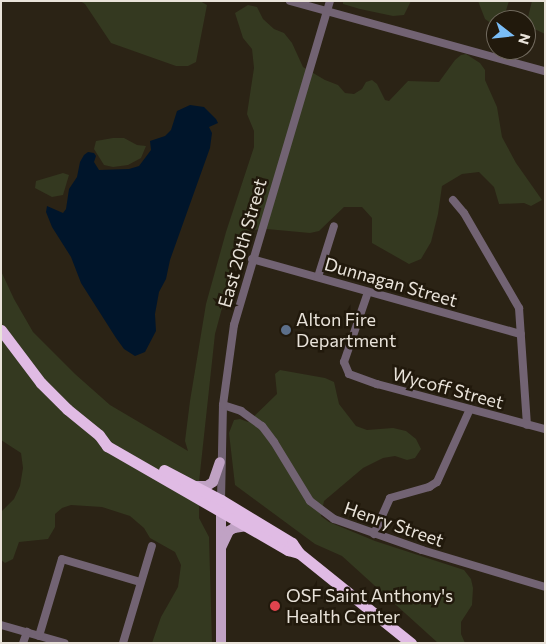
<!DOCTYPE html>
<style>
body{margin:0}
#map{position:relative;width:546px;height:644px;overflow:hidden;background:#2b2315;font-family:Commissioner,sans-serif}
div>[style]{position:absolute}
.green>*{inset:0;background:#343920}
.water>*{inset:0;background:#00152b}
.minor>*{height:8px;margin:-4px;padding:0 4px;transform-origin:4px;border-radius:4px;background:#726373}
.major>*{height:10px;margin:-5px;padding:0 5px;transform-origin:5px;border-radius:5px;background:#c0a2c4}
.highway>*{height:11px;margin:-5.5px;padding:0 5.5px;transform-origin:5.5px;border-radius:5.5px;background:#e0bbe4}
.dots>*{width:14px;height:14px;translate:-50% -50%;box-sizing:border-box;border:2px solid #21190c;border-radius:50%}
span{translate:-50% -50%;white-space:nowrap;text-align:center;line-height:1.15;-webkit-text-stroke:5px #21190c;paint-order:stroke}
.street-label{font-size:18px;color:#e9e3da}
.poi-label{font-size:18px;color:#e9e3da}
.left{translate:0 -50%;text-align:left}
.frame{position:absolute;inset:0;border:2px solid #e9e3da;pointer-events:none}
.north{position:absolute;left:486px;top:10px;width:50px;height:50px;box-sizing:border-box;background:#21190c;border:1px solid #716a5e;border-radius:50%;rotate:106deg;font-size:14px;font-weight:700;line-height:20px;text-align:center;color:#e9e3da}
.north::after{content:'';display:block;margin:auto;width:18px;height:22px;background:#7abef8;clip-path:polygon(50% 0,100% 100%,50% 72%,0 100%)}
</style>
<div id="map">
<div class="green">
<i style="clip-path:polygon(80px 1px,200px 1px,207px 5px,196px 62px,188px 66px,176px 66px,111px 43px,85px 4px)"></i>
<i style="clip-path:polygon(343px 1px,411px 1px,404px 15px,393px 16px,360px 9px,343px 4px)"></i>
<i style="clip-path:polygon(478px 1px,509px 1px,503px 20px,496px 20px,495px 26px,485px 19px)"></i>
<i style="clip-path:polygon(532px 1px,545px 1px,545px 34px,526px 25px)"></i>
<i style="clip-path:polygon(248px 5px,257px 7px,263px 19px,274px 29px,284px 33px,292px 43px,303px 67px,325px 80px,338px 85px,345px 93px,354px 94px,362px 89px,366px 82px,372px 80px,377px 84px,385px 100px,389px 101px,408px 81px,439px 82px,455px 60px,461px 55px,466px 54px,480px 63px,485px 70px,485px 80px,497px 107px,502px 137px,516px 163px,542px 200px,531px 206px,524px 203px,499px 204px,494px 187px,479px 172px,462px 174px,442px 186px,438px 214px,431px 242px,421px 259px,409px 264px,372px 243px,372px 218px,362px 207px,344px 207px,319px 231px,310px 233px,267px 229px,243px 231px,215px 334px,199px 482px,199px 518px,209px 537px,212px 643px,152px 643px,161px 617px,178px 587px,181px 565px,175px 552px,150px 538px,144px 528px,130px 516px,102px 507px,71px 505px,62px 508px,55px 514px,55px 527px,48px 539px,19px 542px,13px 559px,5px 563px,1px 560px,1px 512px,14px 499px,20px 486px,23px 468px,21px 453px,1px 440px,1px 271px,14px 299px,33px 332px,75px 374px,110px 405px,188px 451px,185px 441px,190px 401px,206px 304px,226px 232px,254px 147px,254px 131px,247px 114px,254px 68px,252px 49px,243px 38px,235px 13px)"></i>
<i style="clip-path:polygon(113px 138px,124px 138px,137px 145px,146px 146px,141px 158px,128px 165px,113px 167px,104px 165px,94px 149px,96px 141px)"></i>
<i style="clip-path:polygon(63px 173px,69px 175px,63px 195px,52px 197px,35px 188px,36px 181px)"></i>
<i style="clip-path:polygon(280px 370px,325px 378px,334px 382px,339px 404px,356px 426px,367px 430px,393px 428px,406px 431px,416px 439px,421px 449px,415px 458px,407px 460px,395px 456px,383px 458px,363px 468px,324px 501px,321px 516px,329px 522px,375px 541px,464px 570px,471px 579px,473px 588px,472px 605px,461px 622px,461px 634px,465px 643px,438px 643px,342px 556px,315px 544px,235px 485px,229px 433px,234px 420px,240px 419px,248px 422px,277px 394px,275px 374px)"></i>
</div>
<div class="water">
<i style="clip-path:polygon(190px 105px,204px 107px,216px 119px,218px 123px,209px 127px,212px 133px,210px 148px,170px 260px,166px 279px,159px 292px,155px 314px,156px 331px,145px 352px,135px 356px,124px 349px,116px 338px,81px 283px,71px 257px,52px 227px,46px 212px,47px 206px,63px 213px,66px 209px,69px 189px,77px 177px,80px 162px,84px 155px,88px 152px,94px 153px,96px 156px,94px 162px,99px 170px,129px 169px,139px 166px,151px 150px,150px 141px,165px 136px,171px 130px,177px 111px)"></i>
</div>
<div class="minor">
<i style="left:290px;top:1px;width:264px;rotate:15.4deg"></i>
<i style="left:453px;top:200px;width:17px;rotate:50deg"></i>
<i style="left:464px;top:213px;width:110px;rotate:59.9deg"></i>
<i style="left:519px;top:308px;width:117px;rotate:86.1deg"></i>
<i style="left:252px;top:259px;width:279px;rotate:15.6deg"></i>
<i style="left:318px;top:277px;width:53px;rotate:-72.6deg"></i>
<i style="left:368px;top:292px;width:74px;rotate:108.9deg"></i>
<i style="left:344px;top:362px;width:13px;rotate:67deg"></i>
<i style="left:349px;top:374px;width:30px;rotate:20deg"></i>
<i style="left:377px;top:384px;width:174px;rotate:15deg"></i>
<i style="left:223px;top:405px;width:19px;rotate:18deg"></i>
<i style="left:241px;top:411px;width:26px;rotate:36deg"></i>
<i style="left:262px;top:426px;width:20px;rotate:53deg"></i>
<i style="left:274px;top:442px;width:69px;rotate:58.6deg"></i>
<i style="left:310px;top:501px;width:30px;rotate:37deg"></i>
<i style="left:334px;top:519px;width:93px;rotate:19.4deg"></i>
<i style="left:422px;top:550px;width:128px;rotate:16.7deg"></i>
<i style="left:221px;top:500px;width:95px;rotate:-88.8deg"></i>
<i style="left:223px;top:405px;width:81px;rotate:-82.2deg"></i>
<i style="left:234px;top:325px;width:338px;rotate:-73.5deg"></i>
<i style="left:374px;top:534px;width:39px;rotate:-66deg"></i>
<i style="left:390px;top:498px;width:41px;rotate:-15.8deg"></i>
<i style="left:429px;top:487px;width:9px;rotate:-32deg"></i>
<i style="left:437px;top:482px;width:80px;rotate:-65.7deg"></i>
<i style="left:1px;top:625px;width:66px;rotate:15.9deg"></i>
<i style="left:39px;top:636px;width:80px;rotate:-73.4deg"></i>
<i style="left:62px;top:559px;width:81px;rotate:16.4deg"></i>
<i style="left:23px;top:643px;width:12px;rotate:-70deg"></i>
<i style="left:123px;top:643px;width:101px;rotate:-73.4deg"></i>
</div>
<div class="major">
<i style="left:194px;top:486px;width:13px"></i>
<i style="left:207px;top:486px;width:7px;rotate:-34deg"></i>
<i style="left:213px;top:482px;width:21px;rotate:-71deg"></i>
<i style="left:221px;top:506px;width:137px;rotate:90deg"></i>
<i style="left:221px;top:548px;width:19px;rotate:-65deg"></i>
<i style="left:229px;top:531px;width:6px;rotate:-31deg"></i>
<i style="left:234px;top:528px;width:13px;rotate:-9deg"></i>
</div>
<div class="highway">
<i style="left:1px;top:330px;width:66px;rotate:53deg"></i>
<i style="left:41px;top:383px;width:37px;rotate:45deg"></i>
<i style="left:67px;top:409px;width:41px;rotate:39.1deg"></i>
<i style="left:99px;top:435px;width:14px;rotate:54deg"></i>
<i style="left:107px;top:446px;width:209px;rotate:29.9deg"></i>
<i style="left:288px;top:550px;width:11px;rotate:15deg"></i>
<i style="left:164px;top:470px;width:64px;rotate:27.8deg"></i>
<i style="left:221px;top:500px;width:83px;rotate:31.2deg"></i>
<i style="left:292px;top:543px;width:12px;rotate:55deg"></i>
<i style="left:299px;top:553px;width:144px;rotate:38.8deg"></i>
</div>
<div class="dots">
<i style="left:286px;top:330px;background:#5c6f8a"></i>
<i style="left:275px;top:606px;background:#e0444e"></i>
</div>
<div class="street-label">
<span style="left:242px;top:243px;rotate:-74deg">East 20th Street</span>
<span style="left:391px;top:282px;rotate:16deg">Dunnagan Street</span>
<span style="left:448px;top:388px;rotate:15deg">Wycoff Street</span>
<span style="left:394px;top:524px;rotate:19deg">Henry Street</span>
</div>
<div class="poi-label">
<span class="left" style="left:296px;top:330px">Alton Fire<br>Department</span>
<span class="left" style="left:286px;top:606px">OSF Saint Anthony's<br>Health Center</span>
</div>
<div class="frame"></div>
<div class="north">N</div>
</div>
